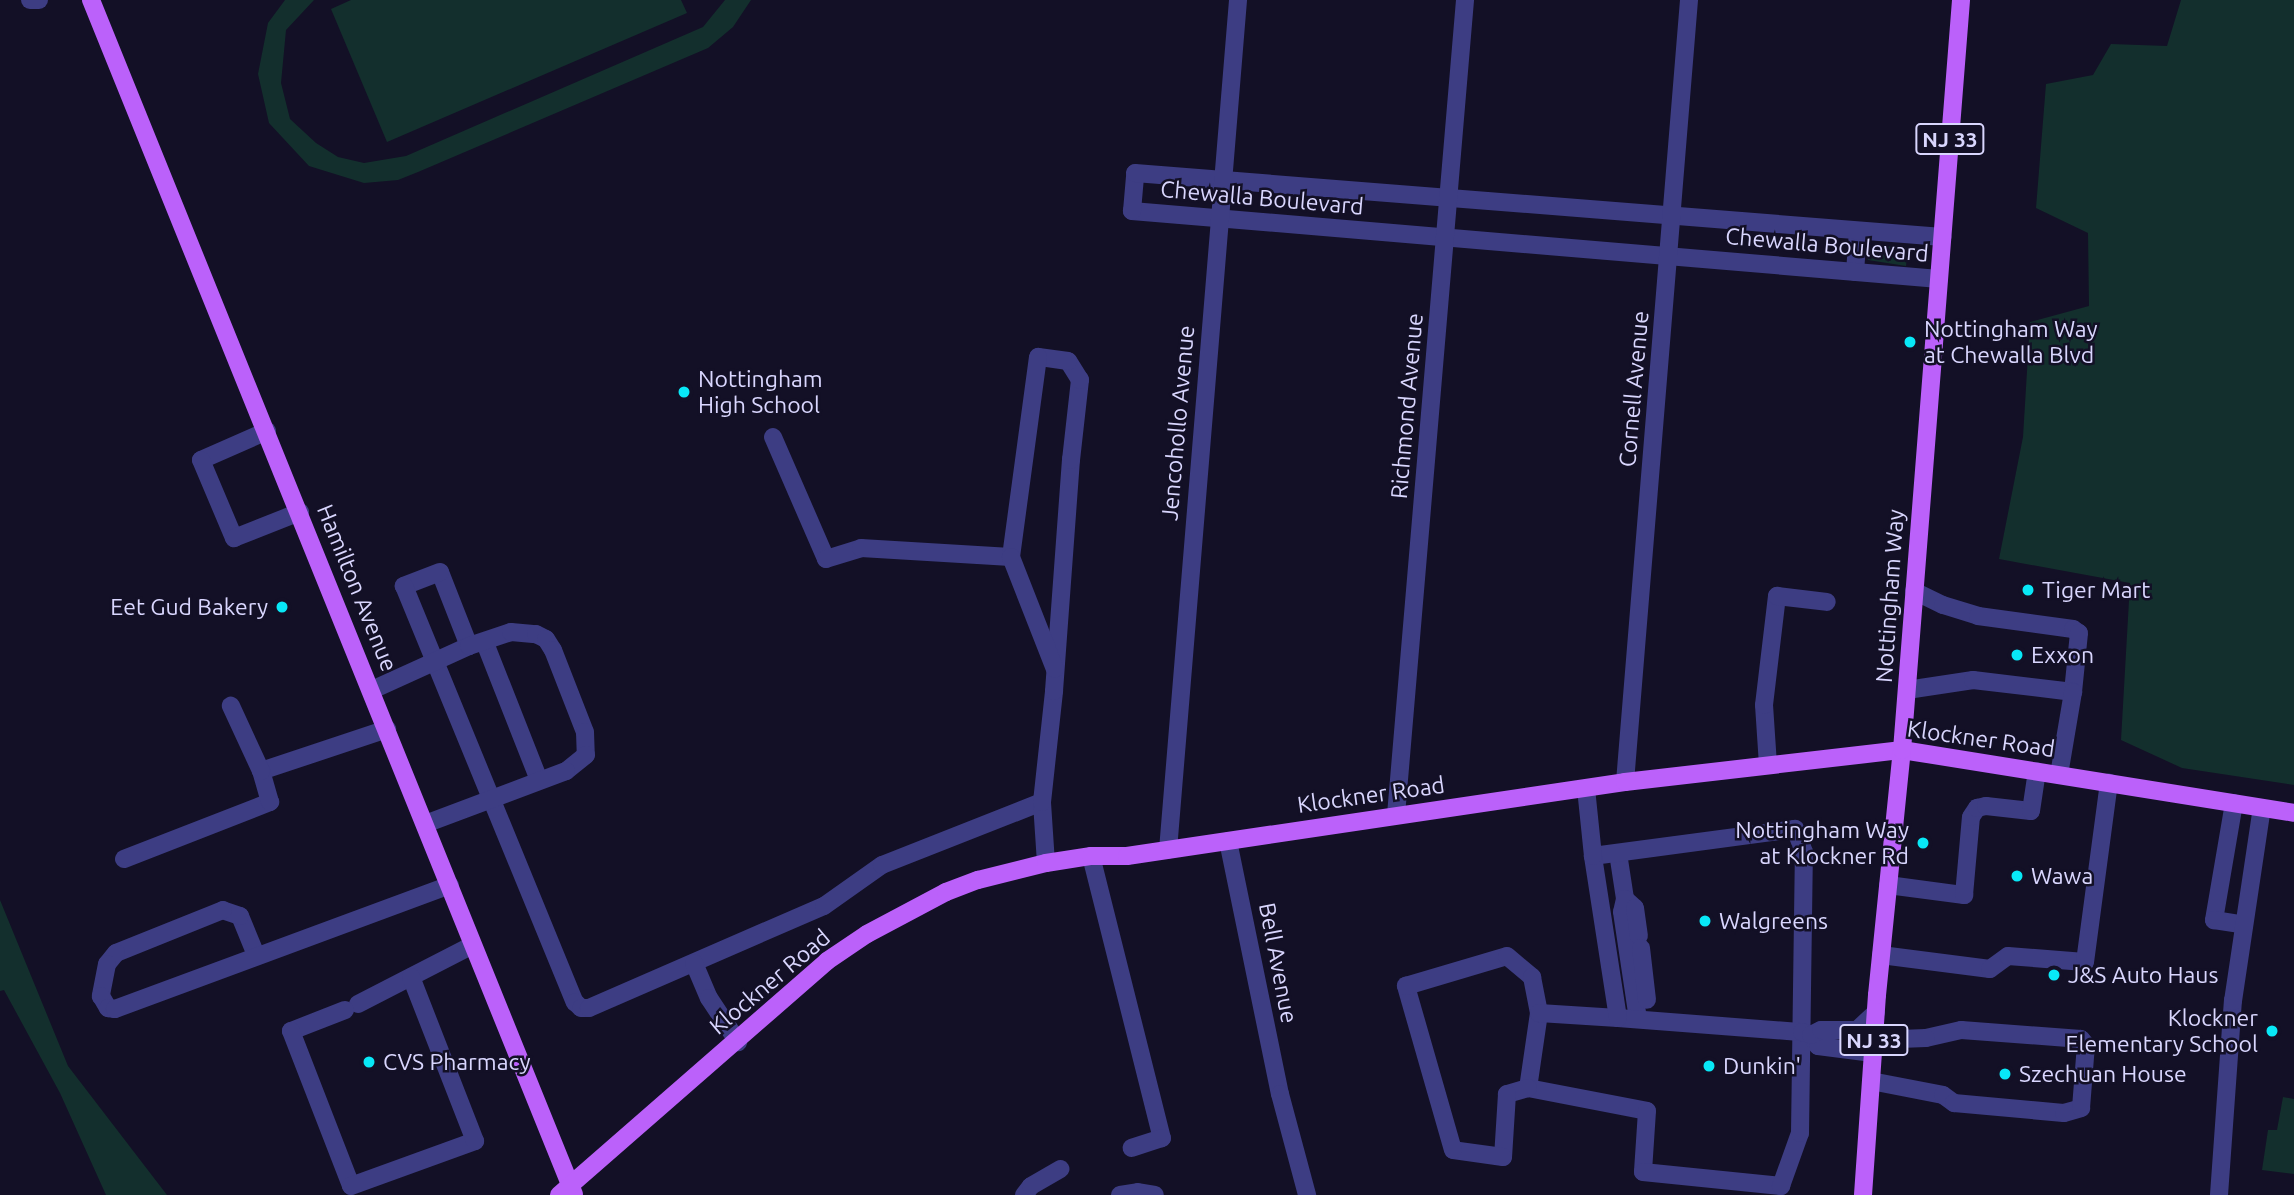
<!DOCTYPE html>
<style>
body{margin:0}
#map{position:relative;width:2294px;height:1195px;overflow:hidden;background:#131026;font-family:Ubuntu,sans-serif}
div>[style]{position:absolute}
.green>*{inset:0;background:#132f2d}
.minor>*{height:18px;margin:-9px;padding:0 9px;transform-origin:9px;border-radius:9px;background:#3d3d83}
.major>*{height:18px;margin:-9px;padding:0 9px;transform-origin:9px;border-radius:9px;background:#bb61fa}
.dots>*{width:19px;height:19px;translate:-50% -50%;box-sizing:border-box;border:4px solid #131026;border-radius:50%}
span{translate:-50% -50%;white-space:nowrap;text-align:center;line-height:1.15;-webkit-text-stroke:5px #131026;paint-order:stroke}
.shield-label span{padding:2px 5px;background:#131026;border:2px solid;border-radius:5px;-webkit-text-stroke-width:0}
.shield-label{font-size:21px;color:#d9d6fe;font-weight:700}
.street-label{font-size:23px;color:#d9d6fe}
.poi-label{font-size:23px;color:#d9d6fe}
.left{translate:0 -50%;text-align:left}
.right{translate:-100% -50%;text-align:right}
</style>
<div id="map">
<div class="green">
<i style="clip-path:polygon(285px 0,314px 0,286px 30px,281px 83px,290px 119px,316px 143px,338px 157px,364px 163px,406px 156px,703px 27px,725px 0,751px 0,733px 27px,708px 48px,418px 172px,398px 180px,364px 183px,309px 166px,269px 123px,258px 74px,268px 23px)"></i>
<i style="clip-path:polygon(351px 0,681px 0,687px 13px,387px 142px,331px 9px)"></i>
<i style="clip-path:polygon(2181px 0,2294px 0,2294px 785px,2182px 768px,2121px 740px,2130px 583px,1999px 559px,2023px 437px,2030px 322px,2089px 306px,2088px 233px,2036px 208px,2046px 84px,2093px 75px,2111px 44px,2167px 46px)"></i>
<i style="clip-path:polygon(1873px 245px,1908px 248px,1906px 266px,1868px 260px,1866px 248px)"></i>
<i style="clip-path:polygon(0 900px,68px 1066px,167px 1195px,106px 1195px,60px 1093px,4px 990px,0 991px)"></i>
<i style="clip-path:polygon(2283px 1097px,2294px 1099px,2294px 1174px,2262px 1170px,2268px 1130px,2277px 1130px)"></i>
</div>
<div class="minor">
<i style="left:30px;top:0;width:9px"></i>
<i style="left:1855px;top:272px;width:41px;rotate:-85.8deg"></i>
<i style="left:1939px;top:279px;width:810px;rotate:-175.18deg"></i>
<i style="left:1132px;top:211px;width:38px;rotate:-85deg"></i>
<i style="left:1135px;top:173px;width:810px;rotate:4.53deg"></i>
<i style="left:267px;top:431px;width:72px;rotate:156.3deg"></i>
<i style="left:201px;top:460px;width:85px;rotate:67.1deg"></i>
<i style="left:234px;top:538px;width:71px;rotate:-21.5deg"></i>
<i style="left:773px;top:437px;width:133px;rotate:66.5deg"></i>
<i style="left:826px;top:559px;width:37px;rotate:-17deg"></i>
<i style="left:861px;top:548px;width:150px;rotate:3.4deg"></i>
<i style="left:1914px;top:591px;width:32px;rotate:26deg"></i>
<i style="left:1943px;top:605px;width:37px;rotate:17deg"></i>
<i style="left:1978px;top:616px;width:96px;rotate:7.8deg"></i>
<i style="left:2073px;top:629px;width:7px;rotate:34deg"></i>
<i style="left:2079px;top:633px;width:59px;rotate:95.8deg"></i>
<i style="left:485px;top:643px;width:147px;rotate:68.5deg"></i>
<i style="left:469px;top:646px;width:79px;rotate:-111.4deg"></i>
<i style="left:440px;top:572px;width:39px;rotate:159deg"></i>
<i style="left:404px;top:586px;width:450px;rotate:67.7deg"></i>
<i style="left:575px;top:1002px;width:8px;rotate:45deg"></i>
<i style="left:581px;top:1008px;width:8px"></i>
<i style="left:589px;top:1008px;width:256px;rotate:-23.5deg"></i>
<i style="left:824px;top:906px;width:71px;rotate:-35.3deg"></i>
<i style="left:882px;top:865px;width:172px;rotate:-21.5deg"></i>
<i style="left:372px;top:690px;width:107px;rotate:-24.4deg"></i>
<i style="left:469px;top:646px;width:44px;rotate:-18.4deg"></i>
<i style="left:511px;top:632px;width:25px;rotate:5deg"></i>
<i style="left:536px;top:634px;width:11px;rotate:27deg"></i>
<i style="left:546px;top:639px;width:13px;rotate:58deg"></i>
<i style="left:553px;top:650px;width:88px;rotate:68.7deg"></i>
<i style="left:585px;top:732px;width:23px;rotate:88deg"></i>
<i style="left:586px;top:755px;width:26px;rotate:141deg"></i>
<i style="left:566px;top:771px;width:151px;rotate:159.4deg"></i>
<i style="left:1907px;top:690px;width:67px;rotate:-8.6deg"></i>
<i style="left:1973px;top:680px;width:101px;rotate:6.8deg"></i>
<i style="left:2073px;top:692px;width:84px;rotate:99.6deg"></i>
<i style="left:1768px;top:765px;width:60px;rotate:-93.8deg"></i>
<i style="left:1764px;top:705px;width:110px;rotate:-83.2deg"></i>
<i style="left:1777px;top:596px;width:50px;rotate:6.8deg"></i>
<i style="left:261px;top:771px;width:133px;rotate:-18.4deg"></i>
<i style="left:1625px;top:782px;width:785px;rotate:-85.32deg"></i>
<i style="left:2234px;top:803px;width:119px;rotate:99.7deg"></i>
<i style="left:2214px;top:920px;width:30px;rotate:9deg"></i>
<i style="left:1396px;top:815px;width:818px;rotate:-85.16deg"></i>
<i style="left:1228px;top:841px;width:258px;rotate:78.4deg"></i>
<i style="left:1280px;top:1094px;width:105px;rotate:75deg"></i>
<i style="left:1168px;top:850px;width:853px;rotate:-85.29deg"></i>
<i style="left:1618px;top:853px;width:47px;rotate:81.3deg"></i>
<i style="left:1625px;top:899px;width:13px;rotate:103deg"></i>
<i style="left:1622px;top:912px;width:108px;rotate:81.5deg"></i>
<i style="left:1091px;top:856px;width:291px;rotate:75.9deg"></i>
<i style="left:1162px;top:1138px;width:32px;rotate:162deg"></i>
<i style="left:124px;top:859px;width:157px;rotate:-21.3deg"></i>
<i style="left:270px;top:802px;width:32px;rotate:-106deg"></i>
<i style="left:261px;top:771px;width:72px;rotate:-114.8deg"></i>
<i style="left:1046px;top:863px;width:61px;rotate:-93.8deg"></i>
<i style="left:1042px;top:802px;width:112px;rotate:-83.8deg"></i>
<i style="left:1054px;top:691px;width:232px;rotate:-85.8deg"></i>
<i style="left:1071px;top:460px;width:81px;rotate:-83.6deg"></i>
<i style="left:1080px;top:380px;width:22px;rotate:-122deg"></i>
<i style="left:1068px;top:361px;width:30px;rotate:-172deg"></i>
<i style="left:1038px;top:357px;width:202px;rotate:97.7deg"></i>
<i style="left:1011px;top:557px;width:120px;rotate:68.6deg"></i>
<i style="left:1888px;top:885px;width:77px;rotate:7.5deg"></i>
<i style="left:1964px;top:895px;width:78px;rotate:-84.9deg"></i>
<i style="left:1971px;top:817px;width:11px;rotate:-56deg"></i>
<i style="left:1977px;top:808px;width:9px;rotate:-13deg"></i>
<i style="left:1986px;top:806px;width:45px;rotate:6.3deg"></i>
<i style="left:2031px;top:811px;width:40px;rotate:-81.5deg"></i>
<i style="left:1625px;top:899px;width:13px;rotate:42deg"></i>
<i style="left:1635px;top:908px;width:28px;rotate:82deg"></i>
<i style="left:1641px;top:948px;width:52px;rotate:83.4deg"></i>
<i style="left:256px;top:955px;width:42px;rotate:-112.3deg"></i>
<i style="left:240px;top:916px;width:18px;rotate:-161deg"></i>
<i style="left:223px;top:910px;width:115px;rotate:158.1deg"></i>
<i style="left:116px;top:953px;width:14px;rotate:129deg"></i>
<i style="left:107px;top:964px;width:33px;rotate:101deg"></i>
<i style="left:101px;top:996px;width:14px;rotate:60deg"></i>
<i style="left:108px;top:1008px;width:7px;rotate:8deg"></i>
<i style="left:115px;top:1009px;width:357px;rotate:-20.3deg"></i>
<i style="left:1881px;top:955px;width:110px;rotate:7.3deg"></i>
<i style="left:1990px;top:969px;width:22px;rotate:-36deg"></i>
<i style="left:2008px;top:956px;width:77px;rotate:4.5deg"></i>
<i style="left:2085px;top:962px;width:181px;rotate:-82.4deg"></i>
<i style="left:694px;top:963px;width:38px;rotate:67deg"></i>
<i style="left:709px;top:998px;width:53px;rotate:56.6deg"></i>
<i style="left:358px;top:1004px;width:129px;rotate:-27.2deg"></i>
<i style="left:345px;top:1010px;width:58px;rotate:158.7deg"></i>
<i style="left:291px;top:1031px;width:166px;rotate:68.8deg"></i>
<i style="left:351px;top:1186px;width:132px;rotate:-19.9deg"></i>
<i style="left:475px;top:1141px;width:176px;rotate:-111.3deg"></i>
<i style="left:1539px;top:1013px;width:76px;rotate:98.3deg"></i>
<i style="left:1528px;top:1088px;width:121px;rotate:10.9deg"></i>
<i style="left:1647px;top:1111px;width:61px;rotate:93.8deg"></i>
<i style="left:1643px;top:1172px;width:139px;rotate:5.8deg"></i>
<i style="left:1781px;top:1186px;width:56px;rotate:-70.3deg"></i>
<i style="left:1800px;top:1133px;width:281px;rotate:-89.2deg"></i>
<i style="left:1804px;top:852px;width:25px;rotate:-111deg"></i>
<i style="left:1795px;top:829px;width:204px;rotate:172.4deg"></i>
<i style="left:1618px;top:1018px;width:185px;rotate:4.4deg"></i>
<i style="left:1802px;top:1032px;width:9px;rotate:18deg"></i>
<i style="left:1811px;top:1035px;width:13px;rotate:58deg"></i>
<i style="left:1818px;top:1046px;width:55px;rotate:7.3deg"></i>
<i style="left:1811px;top:1035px;width:11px;rotate:-27deg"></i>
<i style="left:1821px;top:1030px;width:36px"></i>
<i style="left:1857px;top:1030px;width:26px;rotate:-43deg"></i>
<i style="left:1871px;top:1081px;width:73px;rotate:11deg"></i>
<i style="left:1943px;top:1095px;width:14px;rotate:36deg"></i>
<i style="left:1954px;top:1103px;width:110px;rotate:5.2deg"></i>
<i style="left:2064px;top:1113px;width:18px;rotate:-16deg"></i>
<i style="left:2081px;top:1108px;width:63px;rotate:-85.5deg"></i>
<i style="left:2086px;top:1045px;width:8px;rotate:-130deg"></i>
<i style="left:2081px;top:1039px;width:120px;rotate:-175.7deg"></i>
<i style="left:1961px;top:1030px;width:36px;rotate:167deg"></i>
<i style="left:1926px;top:1038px;width:52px;rotate:177.8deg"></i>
<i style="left:1528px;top:1088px;width:22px;rotate:164deg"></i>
<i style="left:1507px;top:1094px;width:63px;rotate:93.6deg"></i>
<i style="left:1503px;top:1157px;width:50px;rotate:-172deg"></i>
<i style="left:1453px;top:1150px;width:171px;rotate:-106deg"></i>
<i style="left:1406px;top:986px;width:105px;rotate:-16.5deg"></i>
<i style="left:1507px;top:956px;width:33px;rotate:40deg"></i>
<i style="left:1532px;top:977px;width:37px;rotate:79deg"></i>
<i style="left:1539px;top:1013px;width:79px;rotate:3.6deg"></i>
<i style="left:1618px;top:1018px;width:164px;rotate:-98.8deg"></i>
<i style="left:1593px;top:856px;width:68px;rotate:-95.9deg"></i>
<i style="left:1024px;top:1195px;width:11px;rotate:-52deg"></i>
<i style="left:1031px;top:1186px;width:34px;rotate:-30deg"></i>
<i style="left:1120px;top:1195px;width:18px;rotate:-9deg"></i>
<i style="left:1138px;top:1192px;width:17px;rotate:10deg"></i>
<i style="left:2219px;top:1195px;width:195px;rotate:-85.9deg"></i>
<i style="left:2233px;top:1001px;width:195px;rotate:-81.5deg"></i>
</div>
<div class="major">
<i style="left:91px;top:0;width:1288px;rotate:67.98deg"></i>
<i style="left:559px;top:1195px;width:356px;rotate:-41.1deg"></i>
<i style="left:827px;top:961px;width:48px;rotate:-34deg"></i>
<i style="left:867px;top:934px;width:89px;rotate:-28deg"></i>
<i style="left:946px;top:892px;width:34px;rotate:-21deg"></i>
<i style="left:978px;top:880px;width:70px;rotate:-14deg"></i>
<i style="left:1046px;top:863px;width:46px;rotate:-8.8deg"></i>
<i style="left:1091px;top:856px;width:36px"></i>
<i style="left:1127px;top:856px;width:503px;rotate:-8.45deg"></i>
<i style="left:1625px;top:782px;width:279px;rotate:-6.6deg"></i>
<i style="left:1902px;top:750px;width:397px;rotate:9.1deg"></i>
<i style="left:1863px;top:1195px;width:200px;rotate:-86deg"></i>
<i style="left:1877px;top:995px;width:246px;rotate:-84.2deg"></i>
<i style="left:1902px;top:750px;width:752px;rotate:-85.5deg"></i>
</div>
<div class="dots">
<i style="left:1910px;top:342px;background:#08e8f7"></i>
<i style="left:684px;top:392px;background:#08e8f7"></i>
<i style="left:2028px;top:590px;background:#08e8f7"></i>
<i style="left:282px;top:607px;background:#08e8f7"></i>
<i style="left:2017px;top:655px;background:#08e8f7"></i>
<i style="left:1923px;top:843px;background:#08e8f7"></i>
<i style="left:2017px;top:876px;background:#08e8f7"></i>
<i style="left:1705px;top:921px;background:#08e8f7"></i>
<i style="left:2054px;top:975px;background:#08e8f7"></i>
<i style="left:2272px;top:1031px;background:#08e8f7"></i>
<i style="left:369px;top:1062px;background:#08e8f7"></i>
<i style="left:1709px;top:1066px;background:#08e8f7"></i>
<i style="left:2005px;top:1074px;background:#08e8f7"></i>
</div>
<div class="shield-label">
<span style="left:1950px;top:139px">NJ 33</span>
<span style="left:1874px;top:1040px">NJ 33</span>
</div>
<div class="street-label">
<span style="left:1262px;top:198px;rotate:5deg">Chewalla Boulevard</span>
<span style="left:1827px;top:245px;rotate:5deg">Chewalla Boulevard</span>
<span style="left:1634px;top:389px;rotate:-85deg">Cornell Avenue</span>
<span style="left:1407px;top:406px;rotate:-85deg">Richmond Avenue</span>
<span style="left:1178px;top:423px;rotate:-85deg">Jencohollo Avenue</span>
<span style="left:357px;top:588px;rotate:68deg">Hamilton Avenue</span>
<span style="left:1890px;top:596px;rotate:-86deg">Nottingham Way</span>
<span style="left:1981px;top:739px;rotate:8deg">Klockner Road</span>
<span style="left:1371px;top:795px;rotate:-8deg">Klockner Road</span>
<span style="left:1278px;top:963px;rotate:79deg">Bell Avenue</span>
<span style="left:770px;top:982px;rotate:-40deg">Klockner Road</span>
</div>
<div class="poi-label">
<span class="left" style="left:1924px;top:342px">Nottingham Way<br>at Chewalla Blvd</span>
<span class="left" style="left:698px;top:392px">Nottingham<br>High School</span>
<span class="left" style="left:2042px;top:590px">Tiger Mart</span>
<span class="right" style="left:268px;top:607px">Eet Gud Bakery</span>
<span class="left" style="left:2031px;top:655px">Exxon</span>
<span class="right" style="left:1909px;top:843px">Nottingham Way<br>at Klockner Rd</span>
<span class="left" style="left:2031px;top:876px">Wawa</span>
<span class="left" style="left:1719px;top:921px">Walgreens</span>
<span class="left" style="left:2068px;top:975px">J&amp;S Auto Haus</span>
<span class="right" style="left:2258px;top:1031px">Klockner<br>Elementary School</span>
<span class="left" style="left:383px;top:1062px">CVS Pharmacy</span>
<span class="left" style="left:1723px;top:1066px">Dunkin'</span>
<span class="left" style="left:2019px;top:1074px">Szechuan House</span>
</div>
</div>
